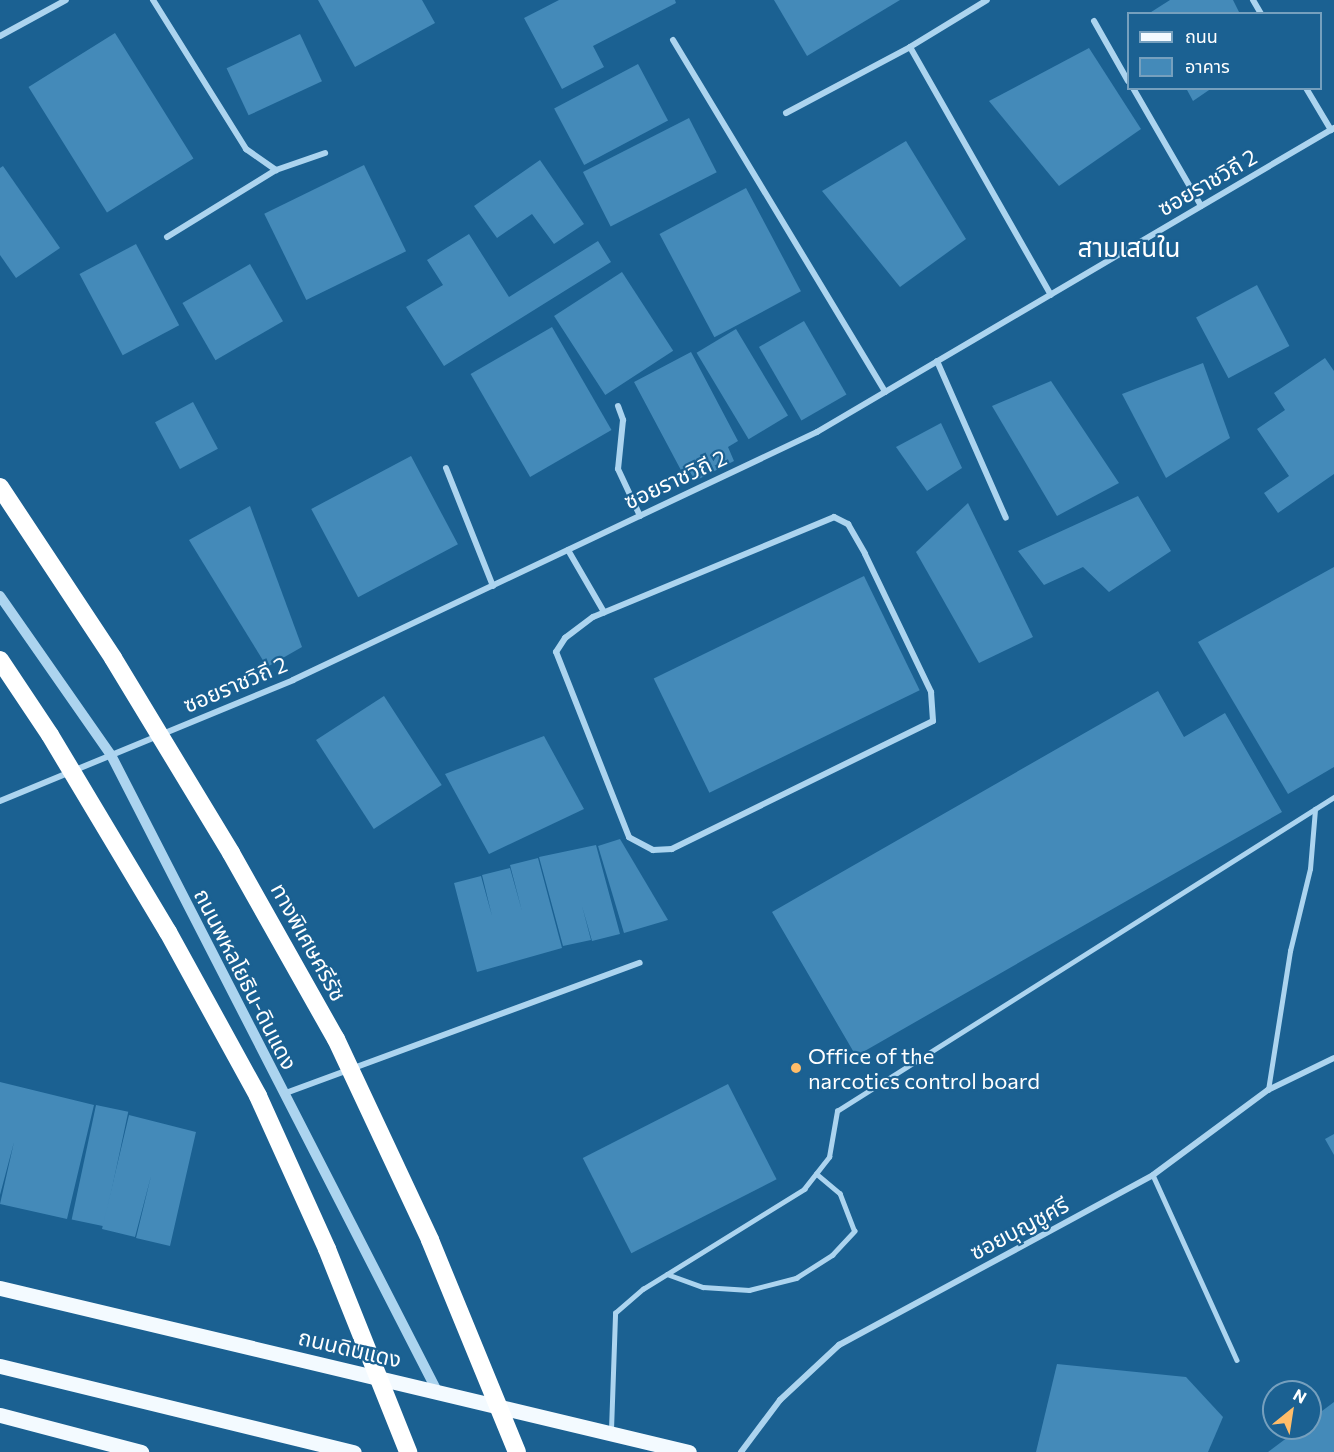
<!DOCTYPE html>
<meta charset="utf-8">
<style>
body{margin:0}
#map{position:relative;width:1334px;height:1452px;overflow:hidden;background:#1b6192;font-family:Commissioner,"Noto Sans Thai",sans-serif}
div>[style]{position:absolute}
.building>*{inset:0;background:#448ab9;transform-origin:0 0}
.service>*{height:4.5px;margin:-2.25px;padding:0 2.25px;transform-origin:2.25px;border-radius:2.25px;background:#acd4ef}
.minor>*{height:6px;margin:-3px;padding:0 3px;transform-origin:3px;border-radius:3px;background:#acd4ef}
.tertiary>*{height:10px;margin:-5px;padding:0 5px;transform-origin:5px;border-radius:5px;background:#acd4ef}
.primary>*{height:15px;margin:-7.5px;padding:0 7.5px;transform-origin:7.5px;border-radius:7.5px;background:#f3faff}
.motorway-bridge>*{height:18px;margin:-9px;padding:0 9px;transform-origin:9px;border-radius:9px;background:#fff}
.dots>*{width:16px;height:16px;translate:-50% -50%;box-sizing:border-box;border:3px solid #1b6192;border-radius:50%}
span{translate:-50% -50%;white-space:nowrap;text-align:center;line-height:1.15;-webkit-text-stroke:4.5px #1b6192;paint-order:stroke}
.street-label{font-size:22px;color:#fff}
.poi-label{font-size:22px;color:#fff}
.left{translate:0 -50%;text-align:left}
.quarter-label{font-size:26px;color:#fff}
.legend{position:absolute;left:1127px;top:12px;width:195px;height:78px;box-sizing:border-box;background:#1b6192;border:2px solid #76a0be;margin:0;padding:8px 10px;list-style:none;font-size:18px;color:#fff}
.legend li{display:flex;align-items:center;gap:12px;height:30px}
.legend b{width:30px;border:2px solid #76a0be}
.north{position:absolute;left:1262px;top:1380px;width:60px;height:60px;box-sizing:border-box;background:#1b6192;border:2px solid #76a0be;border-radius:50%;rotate:30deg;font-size:16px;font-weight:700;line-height:24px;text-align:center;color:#fff}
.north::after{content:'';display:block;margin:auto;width:21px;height:27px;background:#ffbd69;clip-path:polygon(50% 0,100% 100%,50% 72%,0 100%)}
</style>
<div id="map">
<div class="building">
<i style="clip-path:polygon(318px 0,422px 0,435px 23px,355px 67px)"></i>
<i style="clip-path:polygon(559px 0,675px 0,676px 3px,593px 46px,604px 67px,562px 89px,524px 18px)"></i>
<i style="clip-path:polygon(774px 0,900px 0,807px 56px)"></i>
<i style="clip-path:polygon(1170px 0,1233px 0,1240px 14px,1148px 14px)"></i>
<i style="left:115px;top:33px;width:148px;height:102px;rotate:58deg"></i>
<i style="left:300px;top:34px;width:52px;height:81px;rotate:65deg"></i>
<i style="clip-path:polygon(1089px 48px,1141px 129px,1059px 186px,989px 101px)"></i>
<i style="left:638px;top:64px;width:64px;height:95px;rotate:62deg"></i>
<i style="clip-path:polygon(1186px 88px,1212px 88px,1193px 101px)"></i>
<i style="left:689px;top:118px;width:61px;height:119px;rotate:63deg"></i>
<i style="clip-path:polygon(906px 141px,966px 239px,900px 287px,822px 191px)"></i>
<i style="clip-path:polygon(540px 160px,584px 224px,554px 244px,532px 214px,497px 238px,474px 206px)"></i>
<i style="left:364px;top:165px;width:96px;height:111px;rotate:64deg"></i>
<i style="clip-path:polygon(3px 166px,60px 248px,16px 278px,0 255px,0 168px)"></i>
<i style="left:746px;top:188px;width:117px;height:98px;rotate:62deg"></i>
<i style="clip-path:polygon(469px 234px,509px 297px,598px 241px,611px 262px,444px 366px,406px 307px,443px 285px,427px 260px)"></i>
<i style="left:136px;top:244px;width:92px;height:64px;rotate:62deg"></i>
<i style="left:250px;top:264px;width:66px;height:78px;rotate:60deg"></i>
<i style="left:622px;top:272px;width:94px;height:81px;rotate:57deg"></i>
<i style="left:1257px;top:285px;width:69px;height:69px;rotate:62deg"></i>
<i style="left:804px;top:321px;width:85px;height:52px;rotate:60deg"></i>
<i style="left:552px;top:327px;width:119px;height:94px;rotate:60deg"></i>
<i style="left:736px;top:329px;width:101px;height:46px;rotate:59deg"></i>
<i style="clip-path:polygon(691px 352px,738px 441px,728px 447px,734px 461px,695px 481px,689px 470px,683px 474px,634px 382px)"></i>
<i style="clip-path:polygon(1325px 358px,1334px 371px,1334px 474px,1278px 513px,1264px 493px,1289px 476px,1257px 429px,1285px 410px,1274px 393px)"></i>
<i style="clip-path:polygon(1203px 363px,1230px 438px,1166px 478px,1122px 394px)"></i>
<i style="clip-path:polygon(1051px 381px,1119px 483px,1057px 516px,992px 406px)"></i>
<i style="left:193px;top:402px;width:53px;height:43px;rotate:62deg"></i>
<i style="clip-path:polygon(941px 423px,962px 468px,927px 491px,896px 447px)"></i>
<i style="left:411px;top:456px;width:100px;height:113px;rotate:62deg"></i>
<i style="clip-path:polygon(1138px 496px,1171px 551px,1109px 592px,1083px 567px,1044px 585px,1018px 551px)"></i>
<i style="clip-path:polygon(968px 503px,1033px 637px,979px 663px,916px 552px)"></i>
<i style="clip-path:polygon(250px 506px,302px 647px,267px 667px,189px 540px)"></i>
<i style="clip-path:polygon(1334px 567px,1334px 767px,1288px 794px,1198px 642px)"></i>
<i style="left:864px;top:576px;width:127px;height:234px;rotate:64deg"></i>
<i style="clip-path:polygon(1158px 691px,1184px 737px,1225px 713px,1282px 812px,856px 1056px,772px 912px)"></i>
<i style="left:384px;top:696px;width:106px;height:81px;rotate:57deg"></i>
<i style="clip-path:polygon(544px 736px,584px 809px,489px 854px,445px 774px)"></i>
<i style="clip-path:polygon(620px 839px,668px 920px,624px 933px,598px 846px)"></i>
<i style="clip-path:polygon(596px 845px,620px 934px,592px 941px,582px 906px,591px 940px,563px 946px,539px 857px)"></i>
<i style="clip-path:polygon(538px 858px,562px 948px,477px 972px,454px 883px,481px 876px,492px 916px,482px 875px,510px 868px,522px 911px,510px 865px)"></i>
<i style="clip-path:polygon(0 1082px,94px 1105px,67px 1219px,0 1204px,14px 1142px,0 1195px)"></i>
<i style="left:728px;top:1084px;width:107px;height:163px;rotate:63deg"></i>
<i style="left:96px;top:1105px;width:33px;height:117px;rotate:12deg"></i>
<i style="clip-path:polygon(129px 1115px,196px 1132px,170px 1246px,136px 1238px,151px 1176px,135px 1237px,102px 1229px)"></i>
<i style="clip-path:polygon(1334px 1134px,1334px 1155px,1325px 1139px)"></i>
<i style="clip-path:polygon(1057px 1364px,1186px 1377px,1223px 1417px,1208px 1452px,1036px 1452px)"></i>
<i style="clip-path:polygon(1334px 1402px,1334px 1452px,1268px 1452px,1300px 1428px,1310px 1428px,1310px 1420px)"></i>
</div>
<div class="service">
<i style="left:1268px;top:1090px;width:141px;rotate:-81deg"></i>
<i style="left:1290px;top:951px;width:84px;rotate:-76.3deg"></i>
<i style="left:1310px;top:869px;width:60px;rotate:-85.2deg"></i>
<i style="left:1153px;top:1175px;width:203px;rotate:65.6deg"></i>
<i style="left:667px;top:1274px;width:38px;rotate:20deg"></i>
<i style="left:703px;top:1287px;width:46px;rotate:3.7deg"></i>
<i style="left:749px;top:1290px;width:49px;rotate:-14.3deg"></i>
<i style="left:796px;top:1278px;width:43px;rotate:-32.6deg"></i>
<i style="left:832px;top:1255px;width:33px;rotate:-47deg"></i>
<i style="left:854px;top:1231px;width:40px;rotate:-111deg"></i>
<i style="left:840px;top:1194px;width:31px;rotate:-140deg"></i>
<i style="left:611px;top:1430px;width:117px;rotate:-88deg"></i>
<i style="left:615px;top:1313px;width:37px;rotate:-41deg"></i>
<i style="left:643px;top:1289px;width:190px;rotate:-31.8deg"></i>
<i style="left:804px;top:1189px;width:41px;rotate:-52deg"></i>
<i style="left:829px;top:1157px;width:47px;rotate:-80.1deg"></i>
<i style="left:837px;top:1111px;width:588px;rotate:-32.28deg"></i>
</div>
<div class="minor">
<i style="left:153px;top:0;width:176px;rotate:58deg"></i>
<i style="left:246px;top:149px;width:37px;rotate:35deg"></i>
<i style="left:276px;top:170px;width:52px;rotate:-19.1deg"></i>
<i style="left:1253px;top:0;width:16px;rotate:60deg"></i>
<i style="left:1094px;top:21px;width:69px;rotate:60.5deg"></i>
<i style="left:0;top:36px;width:75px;rotate:-28.6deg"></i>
<i style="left:673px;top:40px;width:411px;rotate:58.9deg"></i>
<i style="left:910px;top:47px;width:285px;rotate:60.4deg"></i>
<i style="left:1133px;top:88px;width:136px;rotate:60deg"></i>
<i style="left:1306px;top:88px;width:49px;rotate:59.2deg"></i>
<i style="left:786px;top:113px;width:140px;rotate:-28deg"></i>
<i style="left:910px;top:47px;width:90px;rotate:-31.4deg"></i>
<i style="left:167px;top:237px;width:128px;rotate:-31.6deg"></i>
<i style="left:937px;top:361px;width:171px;rotate:66.3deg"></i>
<i style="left:618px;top:406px;width:15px;rotate:70deg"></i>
<i style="left:623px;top:420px;width:49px;rotate:95.8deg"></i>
<i style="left:618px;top:469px;width:52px;rotate:64.9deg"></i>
<i style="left:446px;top:468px;width:127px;rotate:68.3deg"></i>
<i style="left:834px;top:517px;width:16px;rotate:27deg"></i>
<i style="left:848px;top:524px;width:34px;rotate:60deg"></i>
<i style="left:865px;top:554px;width:153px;rotate:64.4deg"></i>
<i style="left:931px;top:692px;width:29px;rotate:86deg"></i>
<i style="left:933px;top:721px;width:291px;rotate:153.9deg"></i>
<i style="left:672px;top:849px;width:19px;rotate:177deg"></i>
<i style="left:653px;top:850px;width:27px;rotate:-152deg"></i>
<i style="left:629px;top:837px;width:199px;rotate:-111.5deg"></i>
<i style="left:556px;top:652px;width:17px;rotate:-57deg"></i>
<i style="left:565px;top:638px;width:35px;rotate:-37deg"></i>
<i style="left:593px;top:617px;width:261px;rotate:-22.5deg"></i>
<i style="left:568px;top:550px;width:72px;rotate:59.9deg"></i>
<i style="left:0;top:801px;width:317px;rotate:-22.4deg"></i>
<i style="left:293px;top:680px;width:580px;rotate:-25.33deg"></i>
<i style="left:817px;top:432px;width:600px;rotate:-30.46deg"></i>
<i style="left:283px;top:1094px;width:380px;rotate:-20.2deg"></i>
<i style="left:741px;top:1452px;width:65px;rotate:-53.1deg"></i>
<i style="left:780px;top:1400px;width:81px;rotate:-43deg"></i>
<i style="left:839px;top:1345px;width:357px;rotate:-28.4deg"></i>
<i style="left:1153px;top:1175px;width:143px;rotate:-36.5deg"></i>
<i style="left:1268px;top:1090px;width:73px;rotate:-25.9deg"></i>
</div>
<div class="tertiary">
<i style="left:0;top:596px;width:194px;rotate:55.1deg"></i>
<i style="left:111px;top:755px;width:715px;rotate:62.86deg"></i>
</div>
<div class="primary">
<i style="left:0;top:1288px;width:708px;rotate:13.39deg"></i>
<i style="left:0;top:1366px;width:364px;rotate:13.7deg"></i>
<i style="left:0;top:1415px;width:146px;rotate:14.7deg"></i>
</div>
<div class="motorway-bridge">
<i style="left:0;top:487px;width:205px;rotate:56.5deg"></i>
<i style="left:113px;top:658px;width:228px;rotate:58.8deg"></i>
<i style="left:231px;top:853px;width:214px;rotate:60.6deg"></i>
<i style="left:336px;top:1039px;width:222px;rotate:64.9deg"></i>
<i style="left:430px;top:1240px;width:229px;rotate:67.7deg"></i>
<i style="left:0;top:660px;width:90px;rotate:56.3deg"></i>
<i style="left:50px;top:735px;width:230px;rotate:59.1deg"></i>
<i style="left:168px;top:932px;width:187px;rotate:61.2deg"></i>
<i style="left:258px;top:1096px;width:168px;rotate:65.7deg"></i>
<i style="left:327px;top:1249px;width:219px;rotate:68.2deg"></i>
</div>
<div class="dots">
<i style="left:796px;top:1068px;background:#ffbd69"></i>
</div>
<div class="street-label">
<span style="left:1207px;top:182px;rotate:-30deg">ซอยราชวิถี 2</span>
<span style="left:675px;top:479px;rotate:-25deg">ซอยราชวิถี 2</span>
<span style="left:235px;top:684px;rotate:-23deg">ซอยราชวิถี 2</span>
<span style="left:309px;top:942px;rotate:61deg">ทางพิเศษศรีรัช</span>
<span style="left:246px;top:979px;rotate:63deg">ถนนพหลโยธิน-ดินแดง</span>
<span style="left:1019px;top:1228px;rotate:-28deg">ซอยบุญชูศรี</span>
<span style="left:350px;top:1348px;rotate:13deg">ถนนดินแดง</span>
</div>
<div class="poi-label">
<span class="left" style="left:808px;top:1068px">Office of the<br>narcotics control board</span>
</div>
<div class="quarter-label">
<span style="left:1129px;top:247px">สามเสนใน</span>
</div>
<ul class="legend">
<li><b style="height:8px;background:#f3faff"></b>ถนน</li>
<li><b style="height:16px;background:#448ab9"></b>อาคาร</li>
</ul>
<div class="north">N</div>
</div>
